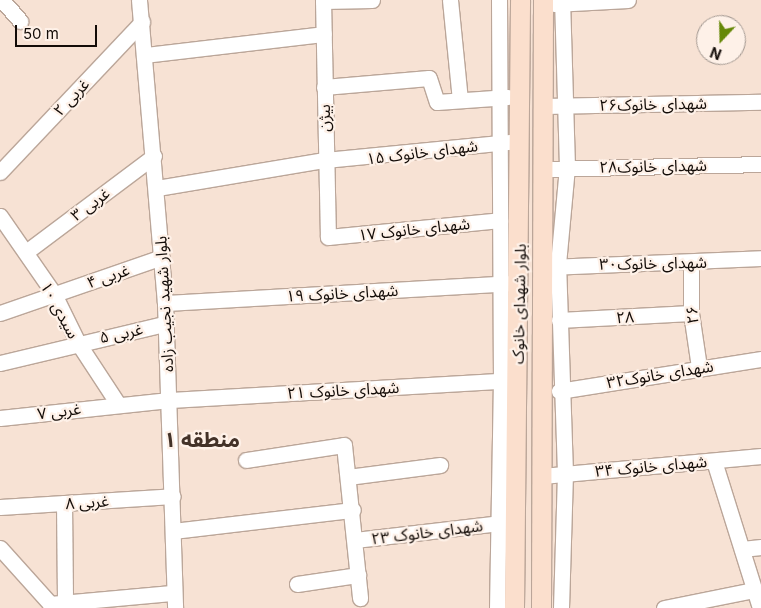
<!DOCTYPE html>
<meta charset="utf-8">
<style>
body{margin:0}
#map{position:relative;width:761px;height:608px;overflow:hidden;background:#f7e2d4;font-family:Inter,"Noto Sans Arabic",sans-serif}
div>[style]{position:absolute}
.roads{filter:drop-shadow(1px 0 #bba699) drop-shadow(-1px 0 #bba699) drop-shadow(0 1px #bba699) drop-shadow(0 -1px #bba699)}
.minor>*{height:15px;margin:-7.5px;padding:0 7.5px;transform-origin:7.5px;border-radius:7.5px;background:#fff}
.major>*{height:19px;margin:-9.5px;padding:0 9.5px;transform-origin:9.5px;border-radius:9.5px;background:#fbdfcd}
span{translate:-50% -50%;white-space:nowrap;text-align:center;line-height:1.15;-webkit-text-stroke:4.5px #fef1e8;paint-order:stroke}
.street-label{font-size:16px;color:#130c08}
.district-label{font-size:21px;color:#433228;font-weight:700}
.north{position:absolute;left:696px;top:15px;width:50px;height:50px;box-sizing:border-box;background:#fef1e8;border:1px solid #a0958e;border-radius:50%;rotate:201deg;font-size:14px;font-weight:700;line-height:20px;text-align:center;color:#130c08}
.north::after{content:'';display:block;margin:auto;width:18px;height:22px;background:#668807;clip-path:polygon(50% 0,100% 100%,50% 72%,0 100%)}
.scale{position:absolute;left:15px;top:25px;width:82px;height:22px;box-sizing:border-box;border:2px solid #130c08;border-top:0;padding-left:6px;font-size:15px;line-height:18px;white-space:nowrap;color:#130c08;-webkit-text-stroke:4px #fef1e8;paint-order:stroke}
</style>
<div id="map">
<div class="roads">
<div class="minor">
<i style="left:2px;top:0;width:28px;rotate:49deg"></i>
<i style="left:139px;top:0;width:304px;rotate:85.1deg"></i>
<i style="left:165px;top:303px;width:305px;rotate:88.1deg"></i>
<i style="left:323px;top:0;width:237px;rotate:88.8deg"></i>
<i style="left:328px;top:237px;width:173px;rotate:-5.6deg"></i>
<i style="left:450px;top:0;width:100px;rotate:84.3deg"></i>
<i style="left:323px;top:1px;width:49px;rotate:-1.2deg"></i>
<i style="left:554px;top:4px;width:74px;rotate:-3.1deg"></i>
<i style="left:145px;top:55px;width:180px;rotate:-6.7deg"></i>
<i style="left:324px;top:87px;width:105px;rotate:-4.9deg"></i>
<i style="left:429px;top:78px;width:25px;rotate:72deg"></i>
<i style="left:437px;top:102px;width:71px;rotate:-4deg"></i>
<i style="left:544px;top:106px;width:217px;rotate:-1.1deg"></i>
<i style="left:544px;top:169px;width:217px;rotate:-1.3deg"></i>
<i style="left:0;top:172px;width:207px;rotate:-46.6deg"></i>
<i style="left:157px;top:188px;width:170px;rotate:-9.5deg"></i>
<i style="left:325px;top:160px;width:186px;rotate:-5.6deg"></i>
<i style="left:0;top:216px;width:95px;rotate:55.3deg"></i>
<i style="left:54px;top:294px;width:55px;rotate:63.9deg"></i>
<i style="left:78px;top:343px;width:73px;rotate:56.7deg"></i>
<i style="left:26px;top:252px;width:160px;rotate:-36.9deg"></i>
<i style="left:691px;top:263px;width:50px;rotate:90deg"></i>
<i style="left:691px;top:313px;width:55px;rotate:81.6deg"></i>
<i style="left:549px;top:267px;width:212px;rotate:-2.4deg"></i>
<i style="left:165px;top:303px;width:346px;rotate:-3.3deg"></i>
<i style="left:0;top:313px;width:171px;rotate:-19.1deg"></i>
<i style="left:559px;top:320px;width:132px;rotate:-3deg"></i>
<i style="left:0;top:363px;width:169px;rotate:-13.4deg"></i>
<i style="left:559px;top:391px;width:205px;rotate:-9deg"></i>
<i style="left:0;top:418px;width:170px;rotate:-6.1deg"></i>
<i style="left:169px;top:400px;width:343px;rotate:-3.3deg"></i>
<i style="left:246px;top:460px;width:99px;rotate:-8.7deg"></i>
<i style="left:344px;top:445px;width:154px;rotate:84deg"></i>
<i style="left:714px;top:461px;width:154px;rotate:72.6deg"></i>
<i style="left:542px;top:476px;width:220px;rotate:-5.2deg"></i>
<i style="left:348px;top:477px;width:93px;rotate:-7.4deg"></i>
<i style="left:64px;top:503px;width:97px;rotate:89.4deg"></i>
<i style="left:0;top:507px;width:173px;rotate:-3.6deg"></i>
<i style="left:173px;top:531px;width:181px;rotate:-6.7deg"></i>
<i style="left:355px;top:540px;width:145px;rotate:-6.7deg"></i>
<i style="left:0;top:548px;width:81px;rotate:48deg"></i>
<i style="left:742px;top:549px;width:19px;rotate:-6deg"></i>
<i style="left:297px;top:584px;width:62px;rotate:-8.4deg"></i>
<i style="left:50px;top:604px;width:122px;rotate:-5.2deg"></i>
<i style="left:497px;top:608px;width:227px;rotate:-89deg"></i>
<i style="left:501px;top:381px;width:381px;rotate:-90.3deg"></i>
<i style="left:561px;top:608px;width:135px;rotate:-88.3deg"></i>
<i style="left:565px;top:473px;width:209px;rotate:-91.9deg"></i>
<i style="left:558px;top:264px;width:97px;rotate:-84.7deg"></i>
<i style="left:567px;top:167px;width:167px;rotate:-91.7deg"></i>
<i style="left:664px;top:608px;width:92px;rotate:-11.3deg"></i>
</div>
<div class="major">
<i style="left:514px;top:608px;width:608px;rotate:-89.43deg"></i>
<i style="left:541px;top:608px;width:608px;rotate:-89.81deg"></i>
</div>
</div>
<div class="street-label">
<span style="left:71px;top:97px;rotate:-47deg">غربی ۲</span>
<span style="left:653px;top:104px;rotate:-1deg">شهدای خانوک۲۶</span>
<span style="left:324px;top:118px;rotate:-90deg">بیژن</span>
<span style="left:422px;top:152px;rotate:-7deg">شهدای خانوک ۱۵</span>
<span style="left:653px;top:166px;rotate:-1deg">شهدای خانوک۲۸</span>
<span style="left:90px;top:204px;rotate:-37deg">غربی ۳</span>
<span style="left:414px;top:229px;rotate:-6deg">شهدای خانوک ۱۷</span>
<span style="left:653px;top:263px;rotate:-1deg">شهدای خانوک۳۰</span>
<span style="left:108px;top:276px;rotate:-19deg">غربی ۴</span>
<span style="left:342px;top:293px;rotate:-3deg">شهدای خانوک ۱۹</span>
<span style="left:164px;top:304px;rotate:-93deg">بلوار شهید نجیب زاده</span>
<span style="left:519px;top:304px;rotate:-89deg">بلوار شهدای خانوک</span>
<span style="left:60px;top:310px;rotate:61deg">سیدی ۱۰</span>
<span style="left:692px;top:315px;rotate:-95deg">۲۶</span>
<span style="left:625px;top:317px;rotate:-3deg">۲۸</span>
<span style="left:121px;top:333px;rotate:-12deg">غربی ۵</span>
<span style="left:660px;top:374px;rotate:-9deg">شهدای خانوک۳۲</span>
<span style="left:343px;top:390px;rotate:-3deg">شهدای خانوک ۲۱</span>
<span style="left:59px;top:411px;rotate:-7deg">غربی ۷</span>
<span style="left:651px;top:466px;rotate:-5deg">۳۴ شهدای خانوک</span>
<span style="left:87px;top:502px;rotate:-4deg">غربی ۸</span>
<span style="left:427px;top:532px;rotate:-7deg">شهدای خانوک ۲۳</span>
</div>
<div class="district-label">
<span style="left:202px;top:440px">منطقه ۱</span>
</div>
<div class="north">N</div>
<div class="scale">50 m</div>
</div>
